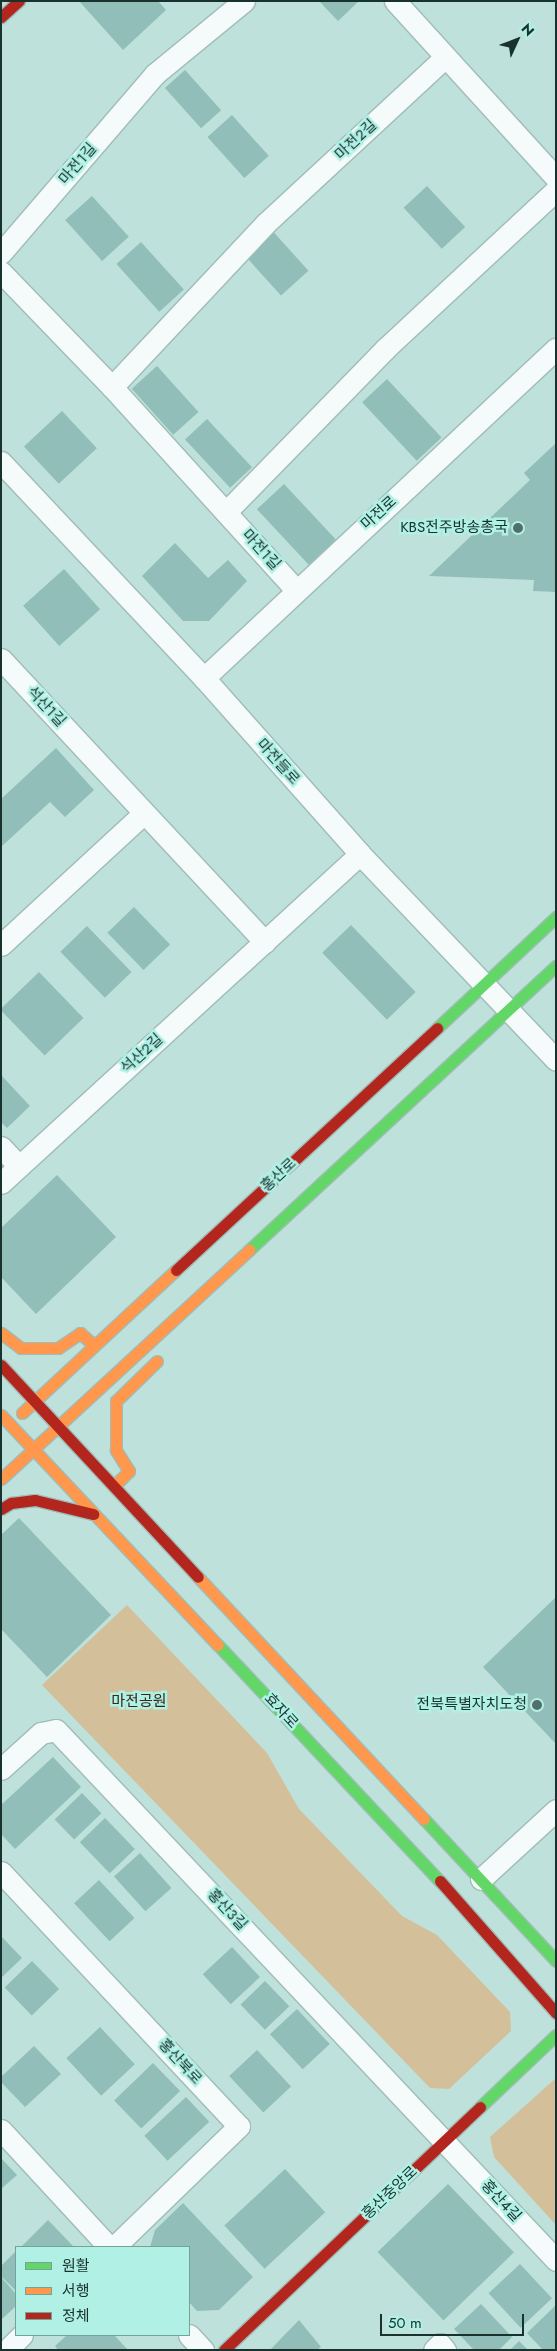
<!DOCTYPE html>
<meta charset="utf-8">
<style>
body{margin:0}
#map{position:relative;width:557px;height:2351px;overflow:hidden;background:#bfe1db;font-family:Jost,"Noto Sans KR",sans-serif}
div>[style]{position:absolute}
.green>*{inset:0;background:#d3bf9a}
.building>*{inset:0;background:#91beb8;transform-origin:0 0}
.roads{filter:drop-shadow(1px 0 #a0bcb7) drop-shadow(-1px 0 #a0bcb7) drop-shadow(0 1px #a0bcb7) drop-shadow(0 -1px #a0bcb7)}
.street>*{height:21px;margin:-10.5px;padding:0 10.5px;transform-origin:10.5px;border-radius:10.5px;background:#f5fafa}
.fast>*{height:11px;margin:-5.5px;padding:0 5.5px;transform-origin:5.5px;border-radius:5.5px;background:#63d668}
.slow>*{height:11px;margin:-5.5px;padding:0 5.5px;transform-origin:5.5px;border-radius:5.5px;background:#ff974d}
.jam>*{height:11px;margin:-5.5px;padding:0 5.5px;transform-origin:5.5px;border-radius:5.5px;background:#b3261e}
.dots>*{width:14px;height:14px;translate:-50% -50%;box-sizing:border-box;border:2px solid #b0f0e5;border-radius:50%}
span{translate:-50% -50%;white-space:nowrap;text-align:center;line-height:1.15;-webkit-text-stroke:5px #b0f0e5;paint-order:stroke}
.street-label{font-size:15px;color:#18322e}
.poi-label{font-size:15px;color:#18322e}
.right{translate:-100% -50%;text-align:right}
.park-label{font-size:15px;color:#382616}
.frame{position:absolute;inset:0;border:2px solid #18322e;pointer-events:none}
.legend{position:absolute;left:15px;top:2246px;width:175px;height:90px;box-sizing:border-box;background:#b0f0e5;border:1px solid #73a49c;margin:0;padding:6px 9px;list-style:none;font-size:15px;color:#18322e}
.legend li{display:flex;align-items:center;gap:10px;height:25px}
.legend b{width:25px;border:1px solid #73a49c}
.north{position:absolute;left:492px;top:15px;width:50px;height:50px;-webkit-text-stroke:4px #b0f0e5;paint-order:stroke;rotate:47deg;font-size:14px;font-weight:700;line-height:20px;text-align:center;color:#18322e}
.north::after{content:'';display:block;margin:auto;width:18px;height:22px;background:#18322e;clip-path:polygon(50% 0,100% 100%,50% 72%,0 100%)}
.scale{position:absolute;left:380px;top:2314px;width:144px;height:22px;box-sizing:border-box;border:2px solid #18322e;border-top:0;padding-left:6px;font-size:15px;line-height:18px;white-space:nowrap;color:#18322e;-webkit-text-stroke:4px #b0f0e5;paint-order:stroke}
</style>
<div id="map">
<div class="green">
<i style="clip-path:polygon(127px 1605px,267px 1753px,299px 1809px,402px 1916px,437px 1935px,510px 2012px,511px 2031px,449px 2089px,430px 2088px,42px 1685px)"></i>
<i style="clip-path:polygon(556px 2078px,556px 2225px,494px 2157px,490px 2137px)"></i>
</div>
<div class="building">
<i style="clip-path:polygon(79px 1px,158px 1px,166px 10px,123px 50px)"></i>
<i style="clip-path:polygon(319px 1px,359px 1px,338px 21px)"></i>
<i style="left:185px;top:70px;width:54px;height:27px;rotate:48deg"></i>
<i style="left:232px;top:115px;width:55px;height:33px;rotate:48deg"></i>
<i style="left:427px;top:186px;width:56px;height:32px;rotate:47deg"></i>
<i style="left:92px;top:196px;width:55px;height:36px;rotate:48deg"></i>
<i style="left:269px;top:227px;width:59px;height:37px;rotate:48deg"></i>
<i style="left:141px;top:242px;width:64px;height:33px;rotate:48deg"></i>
<i style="left:157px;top:366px;width:62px;height:34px;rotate:48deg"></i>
<i style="left:387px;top:379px;width:80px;height:34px;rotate:47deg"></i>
<i style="left:62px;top:411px;width:51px;height:52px;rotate:47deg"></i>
<i style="left:207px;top:419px;width:66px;height:30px;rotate:47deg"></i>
<i style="clip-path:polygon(556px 443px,556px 592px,533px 591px,534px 580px,429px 576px,530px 480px,524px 473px)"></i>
<i style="left:284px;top:484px;width:76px;height:37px;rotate:47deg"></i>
<i style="clip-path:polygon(175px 543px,208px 578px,228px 560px,247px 581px,209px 621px,183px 621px,142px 576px)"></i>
<i style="left:64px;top:569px;width:54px;height:55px;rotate:48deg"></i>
<i style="clip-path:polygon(56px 748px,94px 790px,65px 817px,50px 802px,1px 847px,1px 799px)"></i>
<i style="left:134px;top:907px;width:52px;height:37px;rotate:46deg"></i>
<i style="left:351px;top:925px;width:93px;height:40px;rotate:46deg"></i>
<i style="left:87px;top:926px;width:64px;height:37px;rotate:46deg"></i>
<i style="left:39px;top:972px;width:64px;height:54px;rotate:46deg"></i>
<i style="clip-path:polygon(1px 1075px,30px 1106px,7px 1128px,1px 1122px)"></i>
<i style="clip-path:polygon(57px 1175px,116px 1237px,36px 1314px,1px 1277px,1px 1228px)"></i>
<i style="clip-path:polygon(19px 1518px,111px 1615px,47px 1677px,1px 1629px,1px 1535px)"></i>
<i style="clip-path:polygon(556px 1597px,556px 1744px,483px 1667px)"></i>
<i style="clip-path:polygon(53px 1757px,81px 1787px,15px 1849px,1px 1834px,1px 1805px)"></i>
<i style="left:82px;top:1793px;width:28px;height:38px;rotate:46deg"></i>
<i style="left:105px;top:1818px;width:43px;height:35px;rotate:46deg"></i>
<i style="left:140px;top:1853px;width:47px;height:35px;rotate:48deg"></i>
<i style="left:99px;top:1880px;width:52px;height:34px;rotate:47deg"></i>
<i style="clip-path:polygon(1px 1936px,22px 1958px,1px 1978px)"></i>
<i style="left:232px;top:1947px;width:41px;height:40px;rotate:47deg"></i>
<i style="left:32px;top:1961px;width:39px;height:38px;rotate:46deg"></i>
<i style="left:265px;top:1981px;width:35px;height:34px;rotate:46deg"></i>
<i style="left:297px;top:2009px;width:48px;height:37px;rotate:47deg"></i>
<i style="left:100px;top:2027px;width:51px;height:46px;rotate:47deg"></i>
<i style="clip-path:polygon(34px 2046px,61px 2074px,25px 2107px,1px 2082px,1px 2077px)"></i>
<i style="left:257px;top:2050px;width:50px;height:38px;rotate:47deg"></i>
<i style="left:153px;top:2063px;width:39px;height:54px;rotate:46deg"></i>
<i style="left:186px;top:2097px;width:34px;height:57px;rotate:47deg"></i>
<i style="clip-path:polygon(1px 2158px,17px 2175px,1px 2189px)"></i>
<i style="left:285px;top:2169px;width:59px;height:83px;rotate:47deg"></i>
<i style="left:448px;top:2184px;width:95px;height:98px;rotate:46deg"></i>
<i style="clip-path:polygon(183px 2203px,253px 2277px,219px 2310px,197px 2311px,189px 2302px,189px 2247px,150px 2247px,155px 2230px)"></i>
<i style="clip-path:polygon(48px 2220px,74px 2247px,21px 2247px)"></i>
<i style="clip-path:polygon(16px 2251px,16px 2291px,1px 2276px,1px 2266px)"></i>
<i style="left:520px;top:2264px;width:47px;height:43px;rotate:47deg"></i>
<i style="clip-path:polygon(1px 2277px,16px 2294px,16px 2306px,1px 2320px)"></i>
<i style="clip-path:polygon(481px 2304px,512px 2337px,499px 2350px,474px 2350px,454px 2329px)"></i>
<i style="clip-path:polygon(556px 2305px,556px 2350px,543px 2350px,527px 2333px)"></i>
<i style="clip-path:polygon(299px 2320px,321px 2347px,317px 2350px,270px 2350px)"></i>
<i style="clip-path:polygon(67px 2335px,114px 2335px,128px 2350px,58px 2350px,55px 2346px)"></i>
<i style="clip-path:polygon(519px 2341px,528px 2350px,510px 2350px)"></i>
</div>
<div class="roads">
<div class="street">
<i style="left:395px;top:1px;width:239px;rotate:47.7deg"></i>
<i style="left:1px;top:253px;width:236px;rotate:-49.3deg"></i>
<i style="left:155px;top:74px;width:115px;rotate:-39.4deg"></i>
<i style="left:1px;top:272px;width:160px;rotate:46deg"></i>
<i style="left:112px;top:387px;width:273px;rotate:47.8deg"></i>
<i style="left:112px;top:387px;width:225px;rotate:-46.8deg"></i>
<i style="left:266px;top:223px;width:244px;rotate:-42.8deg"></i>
<i style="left:1px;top:462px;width:296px;rotate:46.8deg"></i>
<i style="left:204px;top:678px;width:235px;rotate:48.4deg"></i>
<i style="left:360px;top:854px;width:284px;rotate:46.4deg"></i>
<i style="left:226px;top:512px;width:228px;rotate:-45.7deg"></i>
<i style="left:385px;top:349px;width:233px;rotate:-42.9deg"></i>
<i style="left:1px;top:659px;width:387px;rotate:47deg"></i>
<i style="left:204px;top:678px;width:482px;rotate:-43.1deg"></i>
<i style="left:1px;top:945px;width:195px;rotate:-42.7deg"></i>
<i style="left:1px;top:1147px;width:26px;rotate:47deg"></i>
<i style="left:1px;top:1183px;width:487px;rotate:-42.5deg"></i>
<i style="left:1px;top:1769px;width:54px;rotate:-42deg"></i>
<i style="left:41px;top:1733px;width:15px;rotate:-11deg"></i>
<i style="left:56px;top:1730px;width:729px;rotate:46.67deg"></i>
<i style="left:1px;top:1872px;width:348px;rotate:46.9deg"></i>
<i style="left:239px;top:2126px;width:174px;rotate:135.9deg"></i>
<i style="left:481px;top:1879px;width:102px;rotate:-42.6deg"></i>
<i style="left:1px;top:2130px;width:159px;rotate:47.3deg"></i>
<i style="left:189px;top:2335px;width:21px;rotate:47deg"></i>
<i style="left:7px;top:2350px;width:21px;rotate:-45deg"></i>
<i style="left:434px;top:2350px;width:8px;rotate:-45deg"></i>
<i style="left:440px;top:2344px;width:8px;rotate:50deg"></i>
</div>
<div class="fast">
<i style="left:437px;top:1028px;width:163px;rotate:-43deg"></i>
<i style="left:249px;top:1250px;width:418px;rotate:-42.8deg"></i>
<i style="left:218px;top:1645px;width:324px;rotate:46.8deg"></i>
<i style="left:424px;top:1819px;width:194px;rotate:47.1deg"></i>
<i style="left:480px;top:2107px;width:105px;rotate:-43.5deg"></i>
</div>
<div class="slow">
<i style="left:1px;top:1333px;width:25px;rotate:37deg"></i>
<i style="left:21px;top:1348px;width:37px"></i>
<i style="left:58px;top:1348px;width:27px;rotate:-34deg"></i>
<i style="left:80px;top:1333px;width:18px;rotate:41deg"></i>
<i style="left:22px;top:1413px;width:210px;rotate:-42.9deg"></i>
<i style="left:1px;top:1415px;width:316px;rotate:46.7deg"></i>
<i style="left:1px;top:1479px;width:338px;rotate:-42.7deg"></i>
<i style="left:115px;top:1485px;width:20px;rotate:-45deg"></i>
<i style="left:129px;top:1471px;width:25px;rotate:-122deg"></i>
<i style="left:116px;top:1450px;width:49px;rotate:-90deg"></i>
<i style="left:116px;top:1401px;width:57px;rotate:-44.3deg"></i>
<i style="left:198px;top:1577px;width:331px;rotate:47deg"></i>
</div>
<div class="jam">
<i style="left:1px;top:17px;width:24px;rotate:-42deg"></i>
<i style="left:176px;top:1270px;width:356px;rotate:-42.8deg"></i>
<i style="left:1px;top:1365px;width:289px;rotate:47.1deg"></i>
<i style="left:1px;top:1509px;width:12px;rotate:-31deg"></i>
<i style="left:11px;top:1503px;width:24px;rotate:-7deg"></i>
<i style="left:35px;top:1500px;width:60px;rotate:13.6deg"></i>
<i style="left:440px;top:1881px;width:176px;rotate:48.7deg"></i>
<i style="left:224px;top:2350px;width:353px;rotate:-43.5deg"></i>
</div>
</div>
<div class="dots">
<i style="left:518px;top:528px;background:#526f6b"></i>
<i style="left:537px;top:1705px;background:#526f6b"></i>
</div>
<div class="street-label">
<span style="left:356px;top:140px;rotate:-43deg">마전2길</span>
<span style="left:78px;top:164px;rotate:-49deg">마전1길</span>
<span style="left:379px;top:513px;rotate:-42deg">마전로</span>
<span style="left:261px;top:550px;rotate:48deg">마전1길</span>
<span style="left:46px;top:707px;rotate:47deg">석산1길</span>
<span style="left:278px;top:762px;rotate:48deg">마전들로</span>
<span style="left:142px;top:1054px;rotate:-42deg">석산2길</span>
<span style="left:279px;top:1175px;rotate:-43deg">홍산로</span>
<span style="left:281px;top:1711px;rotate:47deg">효자로</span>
<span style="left:227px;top:1910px;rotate:47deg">홍산3길</span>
<span style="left:180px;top:2062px;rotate:47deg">홍산북로</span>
<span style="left:390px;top:2193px;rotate:-43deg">홍산중앙로</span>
<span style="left:501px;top:2201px;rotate:47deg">홍산4길</span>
</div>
<div class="poi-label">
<span class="right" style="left:508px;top:528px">KBS전주방송총국</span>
<span class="right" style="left:527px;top:1705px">전북특별자치도청</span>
</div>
<div class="park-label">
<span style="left:139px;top:1702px">마전공원</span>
</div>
<div class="frame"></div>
<ul class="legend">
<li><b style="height:6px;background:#63d668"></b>원활</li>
<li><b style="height:6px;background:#ff974d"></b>서행</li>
<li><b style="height:6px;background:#b3261e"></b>정체</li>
</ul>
<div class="north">N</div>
<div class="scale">50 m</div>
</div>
